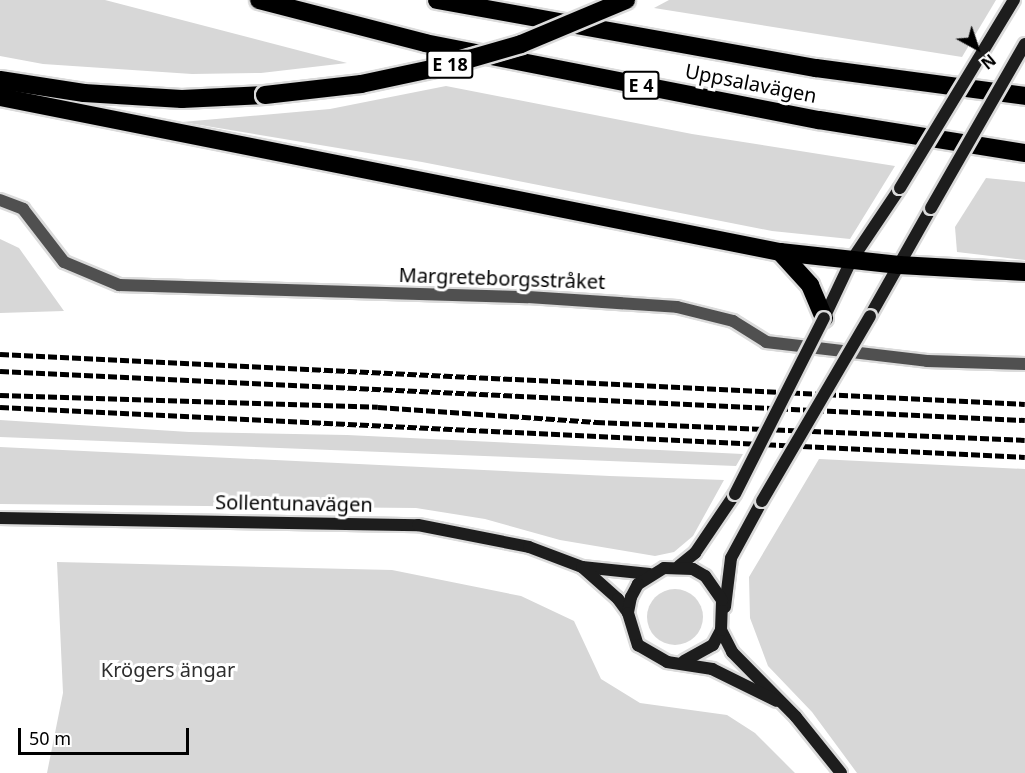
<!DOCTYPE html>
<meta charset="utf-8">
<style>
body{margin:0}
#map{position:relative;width:1025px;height:773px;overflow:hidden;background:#fff;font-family:"Noto Sans",sans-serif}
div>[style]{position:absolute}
.green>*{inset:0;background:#d7d7d7}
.round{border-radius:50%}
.roads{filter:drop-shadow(2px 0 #dbdbdb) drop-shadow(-2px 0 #dbdbdb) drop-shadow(0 2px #dbdbdb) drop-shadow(0 -2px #dbdbdb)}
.street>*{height:12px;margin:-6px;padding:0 6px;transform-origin:6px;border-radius:6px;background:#505050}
.secondary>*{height:12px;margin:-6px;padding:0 6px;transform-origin:6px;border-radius:6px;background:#1d1d1d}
.highway>*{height:18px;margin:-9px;padding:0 9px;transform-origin:9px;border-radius:9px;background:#000}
.rail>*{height:4.5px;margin-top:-2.25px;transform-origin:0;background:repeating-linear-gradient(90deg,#000 0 9px,transparent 0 12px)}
.bridges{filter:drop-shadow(2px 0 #dbdbdb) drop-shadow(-2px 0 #dbdbdb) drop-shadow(0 2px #dbdbdb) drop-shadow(0 -2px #dbdbdb)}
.secondary-bridge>*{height:12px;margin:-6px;padding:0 6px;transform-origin:6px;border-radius:6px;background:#1d1d1d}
.highway-bridge>*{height:18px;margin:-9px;padding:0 9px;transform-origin:9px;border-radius:9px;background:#000}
span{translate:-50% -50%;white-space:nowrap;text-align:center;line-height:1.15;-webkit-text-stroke:6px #fff;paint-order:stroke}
.shield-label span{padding:2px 4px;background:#fff;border:2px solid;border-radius:4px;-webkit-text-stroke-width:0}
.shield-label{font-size:18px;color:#000;font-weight:700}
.street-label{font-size:20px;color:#000}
.park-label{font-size:20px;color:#2e2e2e}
.north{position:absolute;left:947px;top:18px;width:60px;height:60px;-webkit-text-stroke:4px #fff;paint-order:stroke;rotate:140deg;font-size:16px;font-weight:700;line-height:24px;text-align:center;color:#000}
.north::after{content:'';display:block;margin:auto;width:21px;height:27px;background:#000;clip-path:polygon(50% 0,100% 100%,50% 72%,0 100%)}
.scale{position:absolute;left:18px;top:728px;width:171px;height:27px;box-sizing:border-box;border:3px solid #000;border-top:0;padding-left:8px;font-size:18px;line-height:21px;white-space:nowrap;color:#000;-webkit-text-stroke:4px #fff;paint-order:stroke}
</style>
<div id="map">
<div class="green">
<i style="clip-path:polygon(0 0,105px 0,347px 63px,261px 73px,192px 74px,43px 64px,0 56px)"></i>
<i style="clip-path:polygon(669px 0,996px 0,962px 57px,654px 8px)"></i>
<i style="clip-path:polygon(446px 86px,692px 134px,895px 166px,850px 239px,772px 231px,422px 162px,182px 122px,330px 109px)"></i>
<i style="clip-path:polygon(986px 178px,1025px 182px,1025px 260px,957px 252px,955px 227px)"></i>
<i style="clip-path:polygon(0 239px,19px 248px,64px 311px,0 313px)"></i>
<i style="clip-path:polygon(0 420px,189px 432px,347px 435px,743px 454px,736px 466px,0 437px)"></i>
<i style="clip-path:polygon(0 447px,610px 476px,724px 480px,693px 536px,674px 552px,655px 556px,560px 540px,485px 519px,416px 508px,0 504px)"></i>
<i style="clip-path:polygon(819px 459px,1025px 469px,1025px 773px,857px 773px,812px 712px,768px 666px,750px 618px,749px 577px)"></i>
<i style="clip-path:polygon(57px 562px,392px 570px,521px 596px,574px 621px,601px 679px,640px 703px,727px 715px,755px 733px,795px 773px,47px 773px,63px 693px)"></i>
<i class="round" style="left:647px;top:589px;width:56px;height:56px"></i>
</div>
<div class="roads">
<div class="street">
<i style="left:0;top:200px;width:25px;rotate:21deg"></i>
<i style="left:23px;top:209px;width:67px;rotate:52.3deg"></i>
<i style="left:64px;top:262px;width:60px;rotate:22.7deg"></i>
<i style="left:119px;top:285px;width:409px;rotate:1.7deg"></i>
<i style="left:528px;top:297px;width:149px;rotate:3.8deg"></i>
<i style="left:677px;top:307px;width:58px;rotate:14deg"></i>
<i style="left:733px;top:321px;width:39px;rotate:32deg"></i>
<i style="left:766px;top:342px;width:162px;rotate:6.7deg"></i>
<i style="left:927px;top:361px;width:98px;rotate:1.8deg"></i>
</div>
<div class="secondary">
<i style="left:870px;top:316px;width:124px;rotate:-60.5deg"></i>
<i style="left:824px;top:318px;width:63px;rotate:-64.7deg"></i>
<i style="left:851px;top:261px;width:88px;rotate:-56.1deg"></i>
<i style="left:0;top:518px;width:418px;rotate:1deg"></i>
<i style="left:418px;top:525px;width:113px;rotate:11.2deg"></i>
<i style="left:529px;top:547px;width:57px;rotate:20.7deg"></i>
<i style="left:582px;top:567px;width:68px;rotate:5.9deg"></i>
<i style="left:679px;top:566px;width:21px;rotate:-39deg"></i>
<i style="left:695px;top:553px;width:71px;rotate:-55.9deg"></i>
<i style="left:582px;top:567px;width:48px;rotate:41.6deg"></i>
<i style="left:618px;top:599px;width:17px;rotate:54deg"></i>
<i style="left:725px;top:607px;width:49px;rotate:-83deg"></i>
<i style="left:731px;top:558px;width:65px;rotate:-61.5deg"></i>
<i style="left:721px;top:630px;width:25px;rotate:63deg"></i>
<i style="left:732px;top:652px;width:91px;rotate:45.4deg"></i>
<i style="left:796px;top:717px;width:72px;rotate:51.2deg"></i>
<i style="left:684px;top:661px;width:33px;rotate:-29deg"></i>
<i style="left:713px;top:645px;width:17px;rotate:-62deg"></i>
<i style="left:721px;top:630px;width:30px;rotate:-88deg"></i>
<i style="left:722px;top:600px;width:29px;rotate:-125deg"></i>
<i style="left:705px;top:576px;width:14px;rotate:-150deg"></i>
<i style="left:693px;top:569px;width:29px;rotate:-178deg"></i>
<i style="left:664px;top:568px;width:31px;rotate:148deg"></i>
<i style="left:638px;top:584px;width:15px;rotate:118deg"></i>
<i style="left:631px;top:597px;width:16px;rotate:101deg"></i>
<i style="left:628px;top:613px;width:34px;rotate:73deg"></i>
<i style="left:638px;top:645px;width:34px;rotate:30deg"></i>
<i style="left:667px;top:662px;width:46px;rotate:8.8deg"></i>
<i style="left:712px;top:669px;width:72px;rotate:26.2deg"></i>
</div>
<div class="highway">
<i style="left:259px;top:0;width:171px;rotate:14.5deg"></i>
<i style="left:425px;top:43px;width:401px;rotate:11.1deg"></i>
<i style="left:819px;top:120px;width:209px;rotate:9.1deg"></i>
<i style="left:437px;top:0;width:385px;rotate:10.2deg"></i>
<i style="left:816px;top:68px;width:211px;rotate:7.6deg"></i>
<i style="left:0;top:80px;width:85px;rotate:8.8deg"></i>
<i style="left:84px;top:93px;width:98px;rotate:3.5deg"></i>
<i style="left:182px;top:99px;width:83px;rotate:-2.8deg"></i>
<i style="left:0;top:97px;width:795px;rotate:11.24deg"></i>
<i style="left:780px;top:252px;width:120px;rotate:6.2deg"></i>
<i style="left:899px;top:265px;width:126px;rotate:3.2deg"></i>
<i style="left:780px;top:252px;width:45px;rotate:47.7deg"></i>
<i style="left:810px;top:285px;width:36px;rotate:67deg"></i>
</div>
</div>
<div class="rail">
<i style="left:0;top:354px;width:1026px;rotate:2.79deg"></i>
<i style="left:0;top:371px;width:1026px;rotate:2.74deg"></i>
<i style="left:0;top:395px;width:378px;rotate:1.8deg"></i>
<i style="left:378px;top:407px;width:219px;rotate:3.9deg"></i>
<i style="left:596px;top:422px;width:429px;rotate:2.4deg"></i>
<i style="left:0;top:407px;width:1026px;rotate:2.79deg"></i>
</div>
<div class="bridges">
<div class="secondary-bridge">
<i style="left:900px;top:188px;width:220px;rotate:-58.8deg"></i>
<i style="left:931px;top:208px;width:189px;rotate:-60.2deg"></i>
<i style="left:735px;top:494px;width:197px;rotate:-63.2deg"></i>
<i style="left:762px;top:501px;width:214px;rotate:-59.7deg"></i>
</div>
<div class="highway-bridge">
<i style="left:265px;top:95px;width:97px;rotate:-6.5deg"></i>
<i style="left:361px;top:84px;width:86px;rotate:-12.1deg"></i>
<i style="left:445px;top:66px;width:79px;rotate:-16.1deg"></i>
<i style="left:521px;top:44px;width:114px;rotate:-22.7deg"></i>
</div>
</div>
<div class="shield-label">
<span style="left:450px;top:64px">E 18</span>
<span style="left:641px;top:85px">E 4</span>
</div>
<div class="street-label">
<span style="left:751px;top:83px;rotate:11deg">Uppsalavägen</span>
<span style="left:502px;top:278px;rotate:2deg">Margreteborgsstråket</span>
<span style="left:294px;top:503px;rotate:1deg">Sollentunavägen</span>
</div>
<div class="park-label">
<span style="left:168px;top:669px">Krögers ängar</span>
</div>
<div class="north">N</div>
<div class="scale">50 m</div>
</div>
